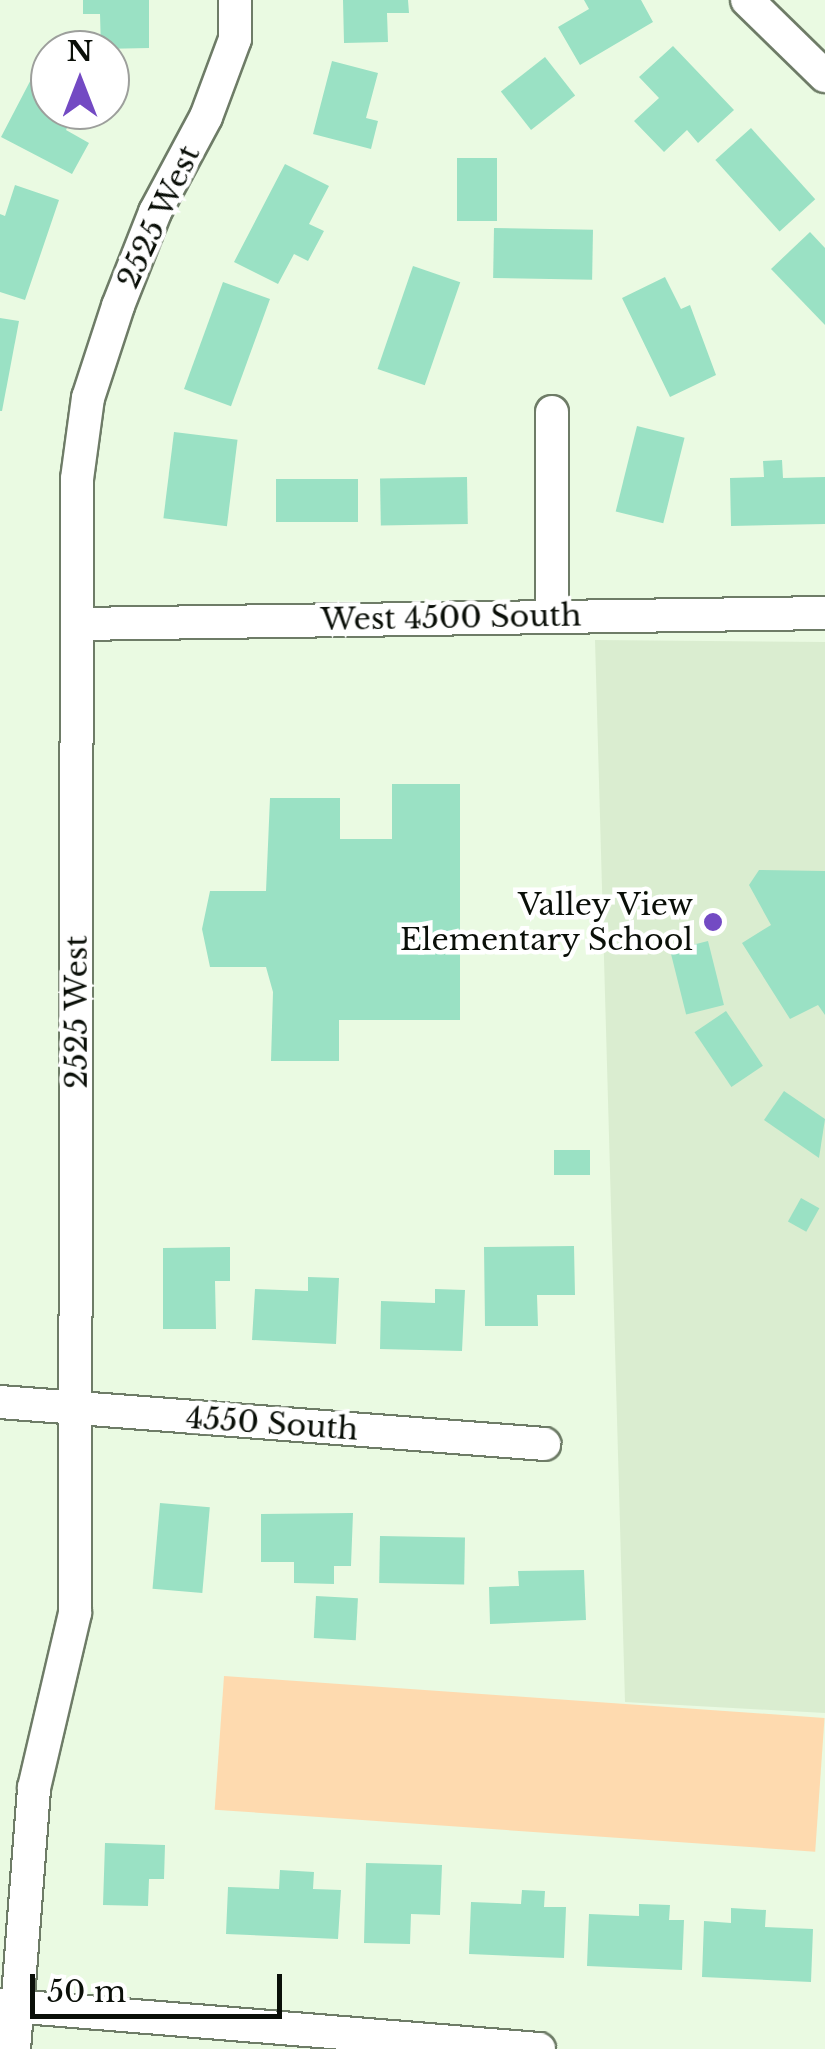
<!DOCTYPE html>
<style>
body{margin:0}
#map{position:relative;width:825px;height:2049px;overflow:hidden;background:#eafae2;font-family:"Libre Baskerville",serif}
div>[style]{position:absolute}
.built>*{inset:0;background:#daedd0}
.green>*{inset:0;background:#fedaaf;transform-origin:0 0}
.building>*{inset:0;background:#9ae1c4;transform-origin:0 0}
.roads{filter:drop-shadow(2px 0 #6e7c67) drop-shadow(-2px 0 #6e7c67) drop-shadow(0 2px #6e7c67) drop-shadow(0 -2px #6e7c67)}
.minor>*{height:32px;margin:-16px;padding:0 16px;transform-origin:16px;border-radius:16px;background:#fff}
.dots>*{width:28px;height:28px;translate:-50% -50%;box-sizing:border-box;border:5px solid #fff;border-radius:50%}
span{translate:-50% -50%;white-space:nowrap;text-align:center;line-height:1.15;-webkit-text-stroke:9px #fff;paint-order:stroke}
.street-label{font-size:30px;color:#0a0f08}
.poi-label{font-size:30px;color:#0a0f08}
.right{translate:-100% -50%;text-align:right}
.north{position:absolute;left:30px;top:30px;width:100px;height:100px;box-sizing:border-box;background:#fff;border:2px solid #9d9f9c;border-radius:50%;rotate:0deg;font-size:28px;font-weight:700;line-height:40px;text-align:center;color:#0a0f08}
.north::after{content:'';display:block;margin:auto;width:35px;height:45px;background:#734ac3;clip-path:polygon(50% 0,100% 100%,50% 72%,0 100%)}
.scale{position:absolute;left:30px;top:1974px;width:252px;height:45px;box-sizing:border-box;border:5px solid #0a0f08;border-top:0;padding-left:12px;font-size:30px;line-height:35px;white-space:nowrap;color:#0a0f08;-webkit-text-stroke:8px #fff;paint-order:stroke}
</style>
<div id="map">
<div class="built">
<i style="clip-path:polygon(595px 640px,825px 642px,825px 1713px,625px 1702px)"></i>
</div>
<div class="green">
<i style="left:224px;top:1676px;width:602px;height:134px;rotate:4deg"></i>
</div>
<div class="building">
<i style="clip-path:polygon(83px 0,149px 0,149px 48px,101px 49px,100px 14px,83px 14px)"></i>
<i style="clip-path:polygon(343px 0,408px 0,409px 13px,387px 13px,388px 42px,344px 43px)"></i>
<i style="clip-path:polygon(584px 0,641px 0,653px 22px,580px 65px,558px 27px,589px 9px)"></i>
<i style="clip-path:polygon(673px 46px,734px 110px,698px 143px,687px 130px,664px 152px,634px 121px,659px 98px,639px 77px)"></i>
<i style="left:545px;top:57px;width:49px;height:56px;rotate:52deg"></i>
<i style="clip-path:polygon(332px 61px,378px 73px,366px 118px,378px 121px,371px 149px,313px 134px)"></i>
<i style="clip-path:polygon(38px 66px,50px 73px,50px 110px,76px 110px,66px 130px,89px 143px,72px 174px,1px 137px)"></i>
<i style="left:751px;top:128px;width:96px;height:48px;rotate:48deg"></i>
<i style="left:457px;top:158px;width:40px;height:63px"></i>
<i style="clip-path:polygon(285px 164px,329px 186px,309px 224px,324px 231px,308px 261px,294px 254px,278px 284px,234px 262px)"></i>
<i style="clip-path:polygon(15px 185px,59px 200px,25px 300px,0 292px,0 214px,5px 216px)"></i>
<i style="left:494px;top:228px;width:99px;height:50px;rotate:1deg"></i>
<i style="clip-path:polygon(810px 232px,825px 248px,825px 325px,771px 269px)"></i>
<i style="left:413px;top:266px;width:50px;height:109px;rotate:19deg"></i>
<i style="clip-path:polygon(665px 277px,681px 309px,690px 305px,716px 375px,670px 397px,622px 298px)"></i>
<i style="left:223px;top:282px;width:50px;height:114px;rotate:20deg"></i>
<i style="clip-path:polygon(0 318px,19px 321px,2px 411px,0 411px)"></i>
<i style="left:637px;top:426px;width:49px;height:88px;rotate:14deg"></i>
<i style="left:174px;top:432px;width:64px;height:87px;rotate:7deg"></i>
<i style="clip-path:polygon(782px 460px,783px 478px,825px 477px,825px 524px,731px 526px,730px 478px,764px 477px,763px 461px)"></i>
<i style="left:467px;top:477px;width:47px;height:87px;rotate:89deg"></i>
<i style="left:358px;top:479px;width:43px;height:82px;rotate:90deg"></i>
<i style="clip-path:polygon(392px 784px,460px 784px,460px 1020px,339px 1020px,339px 1061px,271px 1061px,273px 992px,266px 967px,210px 967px,202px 929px,210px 891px,266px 891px,270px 798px,340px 798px,340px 839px,392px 839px)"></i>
<i style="clip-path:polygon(759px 870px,825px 871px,825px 1015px,818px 1005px,790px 1019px,742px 943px,771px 925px,749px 885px)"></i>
<i style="left:708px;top:941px;width:66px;height:39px;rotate:76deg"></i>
<i style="left:726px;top:1011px;width:66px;height:38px;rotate:56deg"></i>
<i style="clip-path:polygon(784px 1091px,825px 1119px,819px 1158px,764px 1120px)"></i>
<i style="left:590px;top:1150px;width:25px;height:36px;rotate:90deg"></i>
<i style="left:801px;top:1198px;width:21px;height:27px;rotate:29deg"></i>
<i style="clip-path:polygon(574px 1246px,575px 1295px,537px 1295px,538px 1326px,485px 1326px,484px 1247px)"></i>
<i style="clip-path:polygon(230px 1247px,230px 1281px,215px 1281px,216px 1329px,163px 1329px,163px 1248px)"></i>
<i style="clip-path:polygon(308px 1277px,339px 1278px,336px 1344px,252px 1340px,255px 1289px,308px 1291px)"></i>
<i style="clip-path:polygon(435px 1289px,465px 1290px,462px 1351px,380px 1349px,381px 1301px,435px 1303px)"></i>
<i style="left:160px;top:1503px;width:50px;height:86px;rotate:5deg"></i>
<i style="clip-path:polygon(353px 1513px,351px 1566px,334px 1566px,334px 1584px,294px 1583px,294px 1562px,261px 1562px,261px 1514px)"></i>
<i style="left:380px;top:1536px;width:85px;height:47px;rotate:1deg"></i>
<i style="clip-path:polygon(584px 1570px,586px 1620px,490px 1624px,489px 1587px,519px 1586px,518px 1571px)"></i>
<i style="left:316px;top:1596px;width:42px;height:42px;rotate:3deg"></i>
<i style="clip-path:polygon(105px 1843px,165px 1845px,164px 1879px,149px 1879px,148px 1906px,103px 1905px)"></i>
<i style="clip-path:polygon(366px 1863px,442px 1865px,440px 1915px,411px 1914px,410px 1944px,364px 1943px)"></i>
<i style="clip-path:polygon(280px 1870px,314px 1872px,313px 1889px,341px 1890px,338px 1939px,226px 1934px,228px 1887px,279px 1889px)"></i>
<i style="clip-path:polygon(522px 1890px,545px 1891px,544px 1907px,566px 1907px,564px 1958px,469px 1954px,471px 1902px,521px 1904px)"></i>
<i style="clip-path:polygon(639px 1904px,670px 1905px,669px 1920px,684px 1920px,682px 1970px,587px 1966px,589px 1914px,639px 1916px)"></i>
<i style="clip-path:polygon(731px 1908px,766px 1910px,765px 1927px,813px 1929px,811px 1982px,702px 1977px,704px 1921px,731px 1923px)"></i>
</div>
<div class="roads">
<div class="minor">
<i style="left:747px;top:0;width:109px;rotate:44.3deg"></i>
<i style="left:552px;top:412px;width:205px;rotate:90deg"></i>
<i style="left:77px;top:624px;width:748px;rotate:-0.84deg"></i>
<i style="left:0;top:1402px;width:546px;rotate:4.41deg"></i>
<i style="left:0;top:2005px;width:541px;rotate:4.67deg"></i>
<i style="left:14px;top:2049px;width:262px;rotate:-85.6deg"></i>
<i style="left:34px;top:1788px;width:180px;rotate:-76.8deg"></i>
<i style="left:75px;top:1613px;width:1134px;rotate:-89.9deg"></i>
<i style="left:77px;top:479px;width:82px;rotate:-82.3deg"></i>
<i style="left:88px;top:398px;width:97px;rotate:-71.9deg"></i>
<i style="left:118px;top:306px;width:101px;rotate:-68.5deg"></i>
<i style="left:155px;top:212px;width:108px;rotate:-61.8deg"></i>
<i style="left:206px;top:117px;width:83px;rotate:-69.6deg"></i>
<i style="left:235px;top:39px;width:39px;rotate:-90deg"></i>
</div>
</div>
<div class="dots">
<i style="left:713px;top:922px;background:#734ac3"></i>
</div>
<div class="street-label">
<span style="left:159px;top:217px;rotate:-65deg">2525 West</span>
<span style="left:451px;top:618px;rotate:-1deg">West 4500 South</span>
<span style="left:77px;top:1012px;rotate:-90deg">2525 West</span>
<span style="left:272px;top:1424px;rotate:4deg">4550 South</span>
</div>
<div class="poi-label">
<span class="right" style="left:693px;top:922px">Valley View<br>Elementary School</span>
</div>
<div class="north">N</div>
<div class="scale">50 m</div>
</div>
